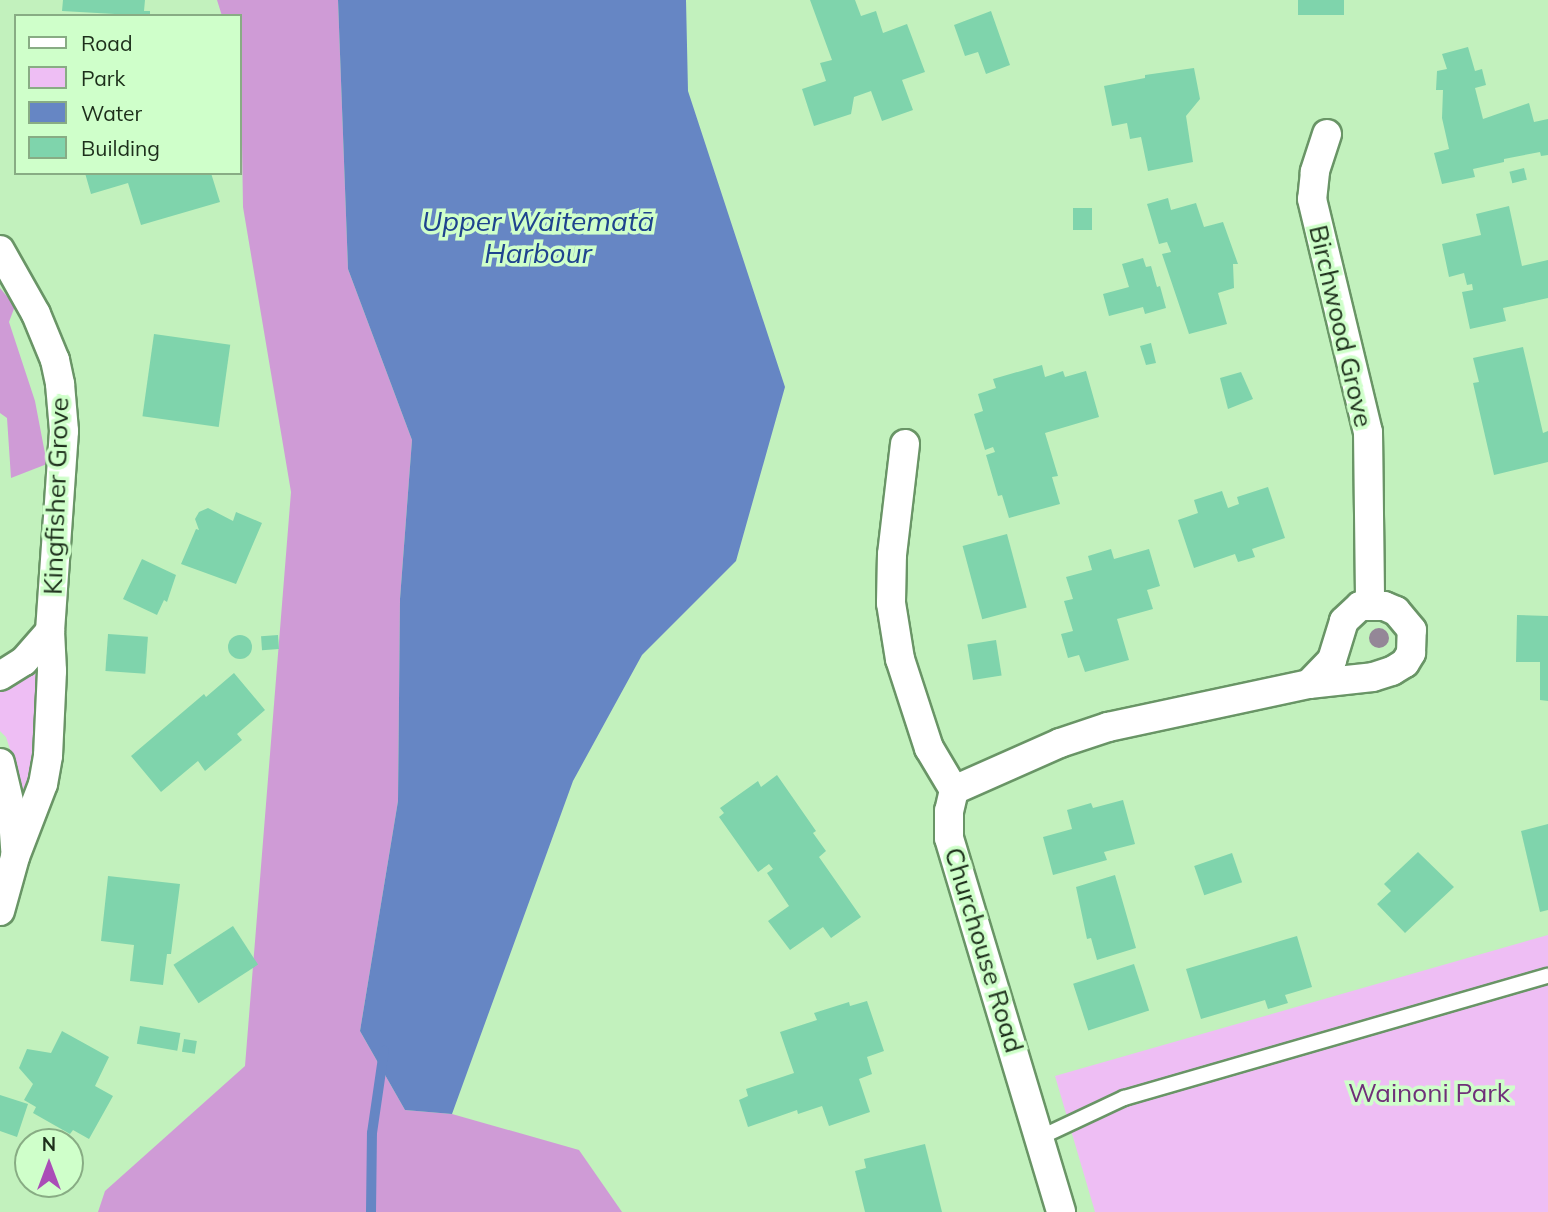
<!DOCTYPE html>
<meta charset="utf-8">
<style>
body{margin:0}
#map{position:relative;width:1548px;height:1212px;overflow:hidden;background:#c2f1bd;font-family:Mulish,sans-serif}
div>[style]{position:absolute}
.green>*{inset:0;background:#eebef4}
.forest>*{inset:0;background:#cf9bd6}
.water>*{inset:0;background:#6686c4}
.stream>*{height:10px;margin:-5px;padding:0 5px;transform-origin:5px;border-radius:5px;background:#6686c4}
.building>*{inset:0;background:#7fd4ac;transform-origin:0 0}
.round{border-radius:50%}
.roads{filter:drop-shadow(2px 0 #699566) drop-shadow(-2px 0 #699566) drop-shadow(0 2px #699566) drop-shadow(0 -2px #699566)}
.service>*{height:14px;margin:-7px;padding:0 7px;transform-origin:7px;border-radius:7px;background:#fff}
.minor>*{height:28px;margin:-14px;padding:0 14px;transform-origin:14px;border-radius:14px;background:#fff}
.trees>*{width:20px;height:20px;margin:-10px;border-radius:50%;background:#948797}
span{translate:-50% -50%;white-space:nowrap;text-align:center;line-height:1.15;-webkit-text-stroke:7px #cfffca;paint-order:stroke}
.street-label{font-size:26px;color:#1d2f1b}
.park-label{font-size:26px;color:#6f3078}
.water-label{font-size:28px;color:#1e438e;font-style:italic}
.legend{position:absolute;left:14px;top:14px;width:228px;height:161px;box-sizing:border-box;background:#cfffca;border:2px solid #88ac84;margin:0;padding:9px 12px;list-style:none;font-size:21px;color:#1d2f1b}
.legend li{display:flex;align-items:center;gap:14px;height:35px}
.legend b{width:35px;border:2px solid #88ac84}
.north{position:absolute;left:14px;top:1128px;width:70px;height:70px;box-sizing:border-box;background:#cfffca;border:2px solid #88ac84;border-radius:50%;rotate:0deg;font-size:19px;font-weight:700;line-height:28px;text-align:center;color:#1d2f1b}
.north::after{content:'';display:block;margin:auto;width:24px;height:32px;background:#aa4db7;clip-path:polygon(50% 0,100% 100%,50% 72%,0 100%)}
</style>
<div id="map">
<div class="green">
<i style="clip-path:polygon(33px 673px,42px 677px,30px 780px,21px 799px,18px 773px,6px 737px,0 731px,0 692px)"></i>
<i style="clip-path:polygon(1548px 935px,1548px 1212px,1095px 1212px,1055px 1076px)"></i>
</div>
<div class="forest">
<i style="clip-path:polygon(217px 0,338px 0,348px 269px,412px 440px,400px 599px,398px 801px,360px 1031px,405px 1110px,452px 1114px,579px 1150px,622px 1212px,98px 1212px,105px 1191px,245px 1066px,291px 492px,243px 207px,240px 16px,222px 16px)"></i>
<i style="clip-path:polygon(0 288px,15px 306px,9px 322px,35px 401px,47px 464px,11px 478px,7px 418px,0 413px)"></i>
</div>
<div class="water">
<i style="clip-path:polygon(338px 0,686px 0,688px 91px,785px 387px,736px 561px,642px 655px,573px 781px,452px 1114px,405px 1110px,360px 1031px,398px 801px,400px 599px,412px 440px,348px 269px)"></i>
</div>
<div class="stream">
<i style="left:371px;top:1212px;width:79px;rotate:-89.3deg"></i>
<i style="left:372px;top:1133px;width:83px;rotate:-81.7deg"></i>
</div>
<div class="building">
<i style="clip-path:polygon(63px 0,145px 0,144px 11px,150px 11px,150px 16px,62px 11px)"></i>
<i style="clip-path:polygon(810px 0,855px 0,861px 16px,876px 11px,883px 33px,907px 24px,925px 72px,902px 80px,913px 110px,882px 121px,871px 91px,854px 97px,851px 114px,814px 126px,802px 89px,826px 81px,820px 63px,832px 60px)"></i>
<i style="left:1298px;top:0;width:46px;height:15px"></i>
<i style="clip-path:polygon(991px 11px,1010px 65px,986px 74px,978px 52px,965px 56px,954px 25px)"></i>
<i style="clip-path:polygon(1468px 47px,1475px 71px,1482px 69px,1486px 85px,1475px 88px,1483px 119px,1529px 103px,1534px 122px,1548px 119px,1548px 155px,1541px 156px,1540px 152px,1504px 159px,1504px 162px,1473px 169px,1475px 177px,1442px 184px,1434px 153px,1449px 149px,1442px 118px,1443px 90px,1436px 90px,1437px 71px,1447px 69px,1442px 54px)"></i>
<i style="clip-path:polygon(1194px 68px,1200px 99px,1186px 116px,1193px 162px,1148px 171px,1141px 137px,1130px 139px,1127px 123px,1112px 126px,1104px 86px,1145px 78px,1145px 75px)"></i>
<i style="left:1524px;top:168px;width:12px;height:15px;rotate:76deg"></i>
<i style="clip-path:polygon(85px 173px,211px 173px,220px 202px,141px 225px,128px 183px,91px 194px)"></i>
<i style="clip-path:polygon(1168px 198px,1171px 210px,1196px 203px,1204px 227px,1223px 222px,1238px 264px,1233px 264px,1234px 288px,1218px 293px,1227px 324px,1189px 334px,1162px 254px,1171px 252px,1167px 242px,1159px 244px,1147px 204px)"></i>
<i style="clip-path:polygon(1509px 206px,1522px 266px,1548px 260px,1548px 298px,1503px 308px,1506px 321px,1470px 329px,1462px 292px,1473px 290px,1472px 284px,1467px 285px,1464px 273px,1449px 277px,1442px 244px,1481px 235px,1476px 214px)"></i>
<i style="left:1073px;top:208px;width:19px;height:22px"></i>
<i style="clip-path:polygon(1143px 258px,1146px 267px,1151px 266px,1157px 287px,1160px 286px,1166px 308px,1145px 314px,1143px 307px,1109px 316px,1103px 294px,1129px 287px,1122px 264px)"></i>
<i style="left:154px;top:334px;width:77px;height:83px;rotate:8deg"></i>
<i style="clip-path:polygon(1151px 343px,1156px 363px,1146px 365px,1140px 346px)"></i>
<i style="clip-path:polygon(1523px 347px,1543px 433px,1548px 431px,1548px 462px,1494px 475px,1473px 383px,1479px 382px,1473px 358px)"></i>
<i style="clip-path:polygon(1042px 365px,1045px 377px,1063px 371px,1065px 377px,1086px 371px,1099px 417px,1045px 433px,1058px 476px,1052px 477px,1060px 504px,1009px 518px,1002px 495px,998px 496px,986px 455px,995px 452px,993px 447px,985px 450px,974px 414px,983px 411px,978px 394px,996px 388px,993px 379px)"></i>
<i style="clip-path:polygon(1241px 372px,1253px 399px,1228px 409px,1220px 378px)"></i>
<i style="clip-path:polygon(1268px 487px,1285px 538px,1252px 549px,1255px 557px,1238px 562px,1235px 554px,1194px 568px,1178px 520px,1198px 513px,1194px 500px,1222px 491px,1228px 508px,1239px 504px,1237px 497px)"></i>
<i style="clip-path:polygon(208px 508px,233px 521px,236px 512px,262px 523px,236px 584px,181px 564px,196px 529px,199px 530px,195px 519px,199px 512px)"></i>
<i style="left:1007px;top:534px;width:76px;height:46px;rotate:75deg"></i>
<i style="clip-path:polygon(1111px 549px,1114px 559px,1149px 549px,1160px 586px,1147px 590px,1153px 609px,1117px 619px,1129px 660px,1085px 672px,1079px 655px,1068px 658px,1061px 634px,1073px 631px,1064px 601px,1073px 599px,1066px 577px,1092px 570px,1088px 556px)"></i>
<i style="clip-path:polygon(142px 559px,176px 575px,167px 602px,164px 600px,157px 615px,123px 599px)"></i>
<i style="clip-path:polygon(1517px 615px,1548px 616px,1548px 701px,1540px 700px,1540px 662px,1516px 662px)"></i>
<i style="left:108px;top:634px;width:40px;height:37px;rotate:4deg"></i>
<i style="left:278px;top:635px;width:14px;height:17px;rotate:86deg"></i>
<i class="round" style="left:228px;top:635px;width:24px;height:24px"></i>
<i style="left:996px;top:640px;width:36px;height:29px;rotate:81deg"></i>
<i style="clip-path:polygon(234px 673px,265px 710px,237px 734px,242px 740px,205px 771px,198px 761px,161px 792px,131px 756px,204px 694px,206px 697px)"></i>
<i style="clip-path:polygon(777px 775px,816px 831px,813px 833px,826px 851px,819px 857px,861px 917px,831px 938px,823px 927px,790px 950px,768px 921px,789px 906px,767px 873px,773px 869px,769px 864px,758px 872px,719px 817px,724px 813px,720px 808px,758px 781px,761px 787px)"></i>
<i style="clip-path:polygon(1123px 800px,1135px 844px,1104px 852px,1107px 860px,1053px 875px,1043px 837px,1072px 829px,1067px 810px,1091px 803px,1093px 808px)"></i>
<i style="clip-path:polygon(1548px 824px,1548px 910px,1540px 912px,1521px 831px)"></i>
<i style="clip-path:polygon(1418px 852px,1454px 887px,1405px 933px,1377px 904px,1391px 891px,1384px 884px)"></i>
<i style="left:1232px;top:853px;width:31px;height:40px;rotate:71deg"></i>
<i style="clip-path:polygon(1115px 875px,1136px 948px,1097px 960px,1091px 938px,1087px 939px,1076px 887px)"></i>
<i style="clip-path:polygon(108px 876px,180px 884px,171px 954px,167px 954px,163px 985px,130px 981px,134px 945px,101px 941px)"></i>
<i style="left:233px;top:926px;width:46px;height:71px;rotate:57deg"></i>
<i style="clip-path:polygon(1297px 936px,1312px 987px,1285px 995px,1288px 1003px,1268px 1009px,1265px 1000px,1201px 1019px,1186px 969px)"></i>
<i style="left:1134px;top:964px;width:49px;height:64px;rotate:72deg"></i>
<i style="clip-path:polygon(867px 1001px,884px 1051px,867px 1057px,872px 1074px,859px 1079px,870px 1112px,829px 1126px,822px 1106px,798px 1114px,797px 1110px,748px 1127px,739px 1100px,748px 1096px,746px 1089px,794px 1073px,780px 1032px,817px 1020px,814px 1013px,849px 1002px,850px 1006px)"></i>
<i style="left:140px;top:1026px;width:41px;height:18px;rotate:10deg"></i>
<i style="clip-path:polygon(62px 1031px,109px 1057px,95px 1086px,113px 1096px,89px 1139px,73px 1130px,70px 1134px,33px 1113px,36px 1107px,24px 1100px,33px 1084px,19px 1068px,27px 1049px,51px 1053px)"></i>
<i style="left:184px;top:1039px;width:13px;height:13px;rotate:9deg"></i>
<i style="clip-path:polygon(0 1095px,28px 1104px,17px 1137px,0 1131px)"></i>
<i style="clip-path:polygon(925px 1144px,942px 1212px,865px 1212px,855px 1171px,866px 1168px,864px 1159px)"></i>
</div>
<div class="roads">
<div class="service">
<i style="left:1041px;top:1137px;width:92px;rotate:-25.2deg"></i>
<i style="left:1124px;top:1098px;width:441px;rotate:-16.1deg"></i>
</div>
<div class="minor">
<i style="left:1327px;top:134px;width:40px;rotate:108deg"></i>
<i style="left:1315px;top:172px;width:27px;rotate:96deg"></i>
<i style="left:1312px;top:199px;width:240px;rotate:76.5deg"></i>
<i style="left:1368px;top:432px;width:172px;rotate:89.3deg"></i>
<i style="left:0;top:250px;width:73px;rotate:60.6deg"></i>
<i style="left:36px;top:314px;width:50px;rotate:67.6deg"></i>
<i style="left:55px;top:360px;width:25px;rotate:78deg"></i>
<i style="left:60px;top:384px;width:47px;rotate:85.1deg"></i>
<i style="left:64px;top:431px;width:200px;rotate:94deg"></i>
<i style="left:50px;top:631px;width:40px;rotate:87.1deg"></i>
<i style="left:52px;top:671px;width:85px;rotate:92.7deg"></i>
<i style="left:48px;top:756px;width:28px;rotate:100deg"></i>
<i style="left:43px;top:784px;width:78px;rotate:111deg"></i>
<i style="left:15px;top:857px;width:56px;rotate:105.5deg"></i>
<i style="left:905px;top:444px;width:111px;rotate:96.7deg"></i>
<i style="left:892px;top:554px;width:49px;rotate:91.2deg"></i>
<i style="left:891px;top:603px;width:57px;rotate:80.9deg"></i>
<i style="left:900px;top:659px;width:94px;rotate:72deg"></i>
<i style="left:929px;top:748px;width:49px;rotate:59.2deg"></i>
<i style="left:954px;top:790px;width:22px;rotate:103deg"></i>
<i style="left:949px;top:811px;width:27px;rotate:90deg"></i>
<i style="left:949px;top:838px;width:390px;rotate:73.3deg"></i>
<i style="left:0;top:676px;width:28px;rotate:-32deg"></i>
<i style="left:24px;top:661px;width:40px;rotate:-49deg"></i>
<i style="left:0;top:763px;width:57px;rotate:76.7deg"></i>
<i style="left:13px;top:818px;width:32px;rotate:86deg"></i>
<i style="left:954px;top:790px;width:116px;rotate:-23.9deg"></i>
<i style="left:1060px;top:743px;width:51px;rotate:-18.4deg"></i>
<i style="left:1108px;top:727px;width:206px;rotate:-12.1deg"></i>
<i style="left:1309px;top:684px;width:64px;rotate:-6.2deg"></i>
<i style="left:1373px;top:677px;width:20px;rotate:-18deg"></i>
<i style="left:1392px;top:671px;width:15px;rotate:-32deg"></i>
<i style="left:1405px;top:663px;width:12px;rotate:-59deg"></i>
<i style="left:1411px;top:653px;width:23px;rotate:-88deg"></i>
<i style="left:1412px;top:630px;width:25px;rotate:-130deg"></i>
<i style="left:1396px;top:611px;width:13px;rotate:-157deg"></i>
<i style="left:1384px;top:606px;width:24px;rotate:180deg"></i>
<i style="left:1360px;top:606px;width:22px;rotate:137deg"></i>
<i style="left:1344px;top:621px;width:41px;rotate:107.1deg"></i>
<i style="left:1332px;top:660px;width:33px;rotate:134deg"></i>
</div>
</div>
<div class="trees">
<i style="left:1379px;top:638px"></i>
</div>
<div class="street-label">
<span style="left:1341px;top:326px;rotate:77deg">Birchwood Grove</span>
<span style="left:56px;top:496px;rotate:-88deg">Kingfisher Grove</span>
<span style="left:984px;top:950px;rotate:73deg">Churchouse Road</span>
</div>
<div class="park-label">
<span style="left:1429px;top:1093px">Wainoni Park</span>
</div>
<div class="water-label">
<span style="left:538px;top:237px">Upper Waitematā<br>Harbour</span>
</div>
<ul class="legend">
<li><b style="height:9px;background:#fff"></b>Road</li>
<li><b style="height:19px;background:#eebef4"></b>Park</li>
<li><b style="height:19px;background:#6686c4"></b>Water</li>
<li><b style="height:19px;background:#7fd4ac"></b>Building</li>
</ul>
<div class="north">N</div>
</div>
